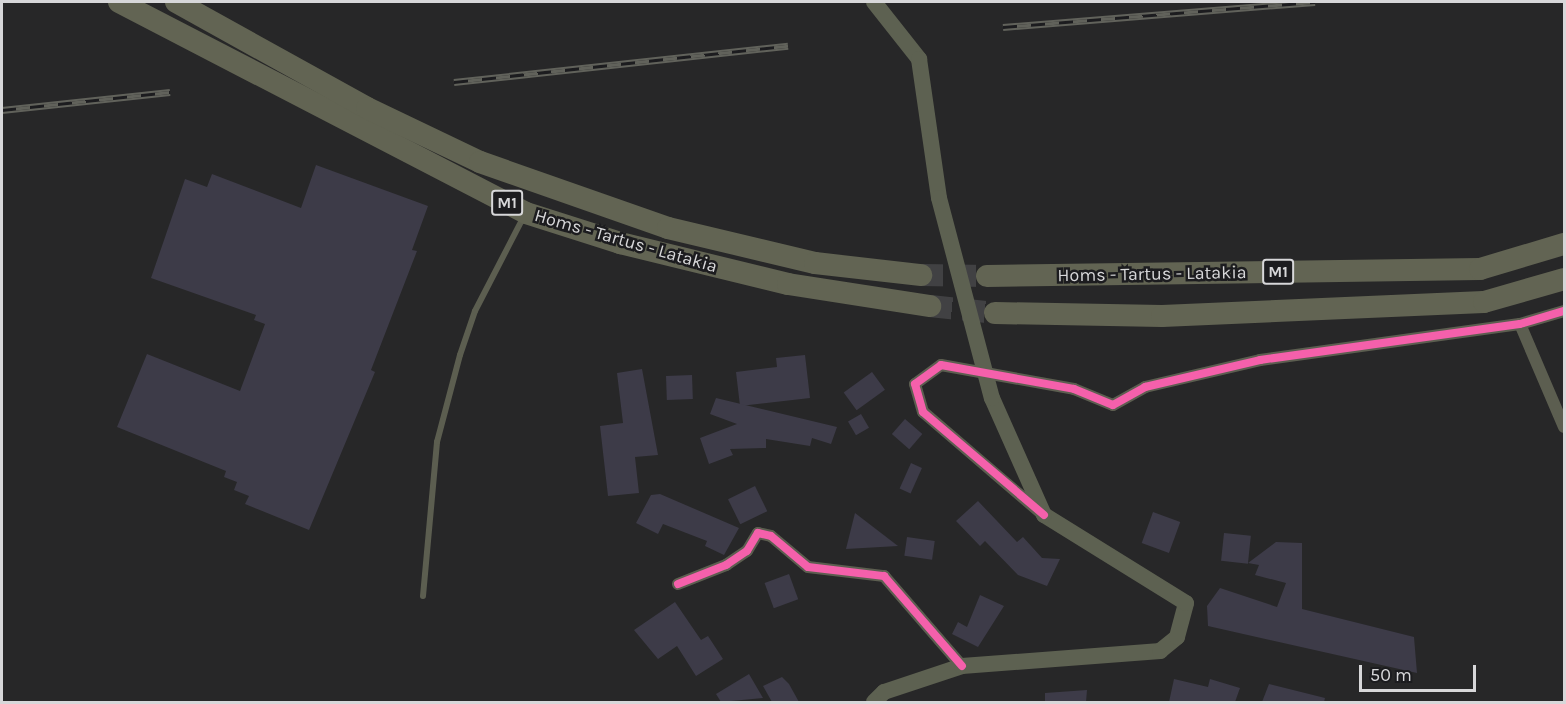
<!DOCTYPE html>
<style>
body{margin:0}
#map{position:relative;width:1566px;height:704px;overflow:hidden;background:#272728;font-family:Karla,sans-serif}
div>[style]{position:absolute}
.building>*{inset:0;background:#3d3b48;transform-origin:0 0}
.motorway-tunnel>*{height:22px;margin-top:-11px;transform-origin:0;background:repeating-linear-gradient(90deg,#414143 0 22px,transparent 0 33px)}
.service>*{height:6px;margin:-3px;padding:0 3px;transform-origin:3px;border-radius:3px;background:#5c5e50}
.minor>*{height:12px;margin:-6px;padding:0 6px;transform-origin:6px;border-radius:6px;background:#5c5e50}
.secondary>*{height:16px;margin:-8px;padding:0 8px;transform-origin:8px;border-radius:8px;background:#5d6151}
.motorway>*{height:22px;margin:-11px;padding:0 11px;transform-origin:11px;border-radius:11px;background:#626453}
.rail>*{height:7px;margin-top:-3.5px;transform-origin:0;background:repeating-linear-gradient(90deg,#1c1c1f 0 14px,#61625b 0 28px);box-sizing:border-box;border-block:2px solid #61625b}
.secondary-bridge>*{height:16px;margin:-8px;padding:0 8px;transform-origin:8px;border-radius:8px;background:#5d6151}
.cycleway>*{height:8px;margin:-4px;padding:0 4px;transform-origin:4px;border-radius:4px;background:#f560ab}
span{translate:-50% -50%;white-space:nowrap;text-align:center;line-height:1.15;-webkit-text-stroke:5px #1c1c1f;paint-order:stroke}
.shield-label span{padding:2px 4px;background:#1c1c1f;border:2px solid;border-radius:4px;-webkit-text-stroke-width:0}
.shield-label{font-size:16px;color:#d7d7d9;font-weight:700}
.street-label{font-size:18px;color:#d7d7d9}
.frame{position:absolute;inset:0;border:3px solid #d7d7d9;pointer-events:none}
.scale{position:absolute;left:1359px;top:665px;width:117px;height:27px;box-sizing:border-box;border:3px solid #d7d7d9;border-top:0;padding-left:8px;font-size:18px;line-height:21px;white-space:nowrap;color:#d7d7d9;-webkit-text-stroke:4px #1c1c1f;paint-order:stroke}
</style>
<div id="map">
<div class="building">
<i style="clip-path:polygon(316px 165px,428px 206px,412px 250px,417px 251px,371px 370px,375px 372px,309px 530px,245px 504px,249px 496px,234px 490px,237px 482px,224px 477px,226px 471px,117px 427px,147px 354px,240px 391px,265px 324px,254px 320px,256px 315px,151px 278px,185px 179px,207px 187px,212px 174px,301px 208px)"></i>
<i style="clip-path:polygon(805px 355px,810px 398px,740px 406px,736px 372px,777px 367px,776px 358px)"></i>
<i style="clip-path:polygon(642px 369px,658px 455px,635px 457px,639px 493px,608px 496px,600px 426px,623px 423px,617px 373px)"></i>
<i style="left:872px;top:372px;width:22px;height:35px;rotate:54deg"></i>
<i style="left:692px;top:375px;width:24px;height:26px;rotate:88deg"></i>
<i style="clip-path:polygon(716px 398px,837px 427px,831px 444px,812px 438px,810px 446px,766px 439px,766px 448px,730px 449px,733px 455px,709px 464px,700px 438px,737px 424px,710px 414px)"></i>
<i style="left:861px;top:414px;width:16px;height:15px;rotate:60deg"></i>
<i style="left:905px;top:419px;width:23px;height:20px;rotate:41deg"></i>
<i style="left:911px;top:463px;width:12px;height:28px;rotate:24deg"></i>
<i style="left:755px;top:486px;width:28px;height:30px;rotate:64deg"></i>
<i style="clip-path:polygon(660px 494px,739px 528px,724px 555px,705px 546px,707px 541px,663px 524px,658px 534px,636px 523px,651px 495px)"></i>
<i style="clip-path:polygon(978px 501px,1017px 542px,1023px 537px,1042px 558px,1060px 559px,1047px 586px,1018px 575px,985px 541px,980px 546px,956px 521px)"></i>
<i style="left:1153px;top:512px;width:29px;height:33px;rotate:20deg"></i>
<i style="clip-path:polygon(855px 513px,898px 546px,846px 549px)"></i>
<i style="left:1224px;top:533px;width:27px;height:28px;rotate:6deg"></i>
<i style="left:907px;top:537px;width:28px;height:19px;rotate:8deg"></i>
<i style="clip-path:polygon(1276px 542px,1302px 543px,1302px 609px,1414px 637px,1417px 673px,1208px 626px,1207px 606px,1220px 588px,1277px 607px,1286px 583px,1255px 575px,1259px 565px,1248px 563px)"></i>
<i style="left:789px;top:574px;width:27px;height:26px;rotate:70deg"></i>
<i style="clip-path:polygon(980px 595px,1004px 606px,978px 647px,952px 634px,958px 622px,967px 627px)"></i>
<i style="clip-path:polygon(675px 602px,701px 640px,708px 636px,723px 659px,696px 676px,677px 646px,658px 659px,634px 630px)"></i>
<i style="clip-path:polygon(749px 674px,763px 698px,721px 702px,716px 694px)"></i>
<i style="clip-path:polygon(782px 677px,789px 684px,799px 702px,772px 702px,763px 686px)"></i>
<i style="clip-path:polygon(1174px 679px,1208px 687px,1210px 679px,1240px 688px,1235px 702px,1169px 702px)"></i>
<i style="clip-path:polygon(1269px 684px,1325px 698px,1324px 702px,1262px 702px)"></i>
<i style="clip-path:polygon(1087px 690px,1086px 702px,1045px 702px,1045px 693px)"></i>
</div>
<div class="motorway-tunnel">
<i style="left:921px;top:275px;width:66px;rotate:0.9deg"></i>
<i style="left:930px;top:306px;width:65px;rotate:6.1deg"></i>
</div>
<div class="service">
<i style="left:423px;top:596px;width:155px;rotate:-84.8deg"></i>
<i style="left:437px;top:442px;width:90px;rotate:-75.2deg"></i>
<i style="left:460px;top:355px;width:46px;rotate:-71.2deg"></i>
<i style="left:475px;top:311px;width:107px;rotate:-62.7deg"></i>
</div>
<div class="minor">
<i style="left:1520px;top:324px;width:112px;rotate:66.9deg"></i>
<i style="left:1041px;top:513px;width:155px;rotate:-139.4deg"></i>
<i style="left:923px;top:412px;width:29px;rotate:-106deg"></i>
<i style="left:915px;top:384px;width:32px;rotate:-36deg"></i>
<i style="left:941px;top:365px;width:135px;rotate:10.2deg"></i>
<i style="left:1074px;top:389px;width:42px;rotate:22.3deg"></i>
<i style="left:1113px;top:405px;width:37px;rotate:-29deg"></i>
<i style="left:1145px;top:387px;width:118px;rotate:-13.2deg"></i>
<i style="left:1260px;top:360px;width:262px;rotate:-7.9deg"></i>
<i style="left:1520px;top:324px;width:46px;rotate:-16.5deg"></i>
<i style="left:678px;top:584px;width:52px;rotate:-21.6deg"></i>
<i style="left:726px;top:565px;width:25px;rotate:-34deg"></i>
<i style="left:747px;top:551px;width:21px;rotate:-59deg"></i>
<i style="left:758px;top:533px;width:13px;rotate:13deg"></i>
<i style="left:771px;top:536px;width:48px;rotate:40deg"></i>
<i style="left:808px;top:567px;width:77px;rotate:6.8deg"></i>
<i style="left:884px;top:576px;width:119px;rotate:49.1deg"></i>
</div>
<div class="secondary">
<i style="left:874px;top:2px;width:73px;rotate:51.7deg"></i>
<i style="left:919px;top:59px;width:140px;rotate:81.8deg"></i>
<i style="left:874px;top:702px;width:14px;rotate:-45deg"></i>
<i style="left:884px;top:692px;width:82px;rotate:-18.4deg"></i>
<i style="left:962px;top:666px;width:199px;rotate:-4.3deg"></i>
<i style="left:1160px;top:651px;width:22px;rotate:-39deg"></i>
<i style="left:1177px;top:637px;width:35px;rotate:-75deg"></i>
<i style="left:1186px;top:603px;width:167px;rotate:-148.2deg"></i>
<i style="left:1044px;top:515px;width:128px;rotate:-114deg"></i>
</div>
<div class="motorway">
<i style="left:119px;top:2px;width:458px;rotate:27.4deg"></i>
<i style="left:526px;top:213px;width:99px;rotate:17.7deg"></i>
<i style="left:620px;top:243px;width:173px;rotate:13.7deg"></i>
<i style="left:788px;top:284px;width:144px;rotate:8.8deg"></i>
<i style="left:176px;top:2px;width:218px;rotate:29deg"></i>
<i style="left:367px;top:108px;width:125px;rotate:25.5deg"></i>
<i style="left:480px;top:162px;width:199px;rotate:19.3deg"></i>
<i style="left:668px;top:228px;width:151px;rotate:13.4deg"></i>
<i style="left:815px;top:263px;width:107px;rotate:6.5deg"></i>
<i style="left:987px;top:276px;width:493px;rotate:-0.8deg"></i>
<i style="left:1480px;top:269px;width:88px;rotate:-16.6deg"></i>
<i style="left:995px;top:313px;width:167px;rotate:1deg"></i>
<i style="left:1162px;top:316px;width:322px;rotate:-2.5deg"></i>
<i style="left:1484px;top:302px;width:83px;rotate:-16deg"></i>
</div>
<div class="rail">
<i style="left:1003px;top:27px;width:313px;rotate:-4.6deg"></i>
<i style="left:454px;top:82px;width:336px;rotate:-6.2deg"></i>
<i style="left:2px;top:110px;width:169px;rotate:-6.1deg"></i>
</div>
<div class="secondary-bridge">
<i style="left:939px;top:198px;width:207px;rotate:75.2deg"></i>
</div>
<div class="cycleway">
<i style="left:1044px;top:515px;width:159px;rotate:-139.6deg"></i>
<i style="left:923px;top:412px;width:29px;rotate:-106deg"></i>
<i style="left:915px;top:384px;width:32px;rotate:-36deg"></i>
<i style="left:941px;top:365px;width:135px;rotate:10.2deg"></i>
<i style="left:1074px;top:389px;width:42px;rotate:22.3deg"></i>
<i style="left:1113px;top:405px;width:37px;rotate:-29deg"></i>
<i style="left:1145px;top:387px;width:118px;rotate:-13.2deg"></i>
<i style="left:1260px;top:360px;width:262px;rotate:-7.9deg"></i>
<i style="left:1520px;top:324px;width:46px;rotate:-16.5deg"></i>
<i style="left:678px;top:584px;width:52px;rotate:-21.6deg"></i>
<i style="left:726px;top:565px;width:25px;rotate:-34deg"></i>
<i style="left:747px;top:551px;width:21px;rotate:-59deg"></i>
<i style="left:758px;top:533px;width:13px;rotate:13deg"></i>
<i style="left:771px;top:536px;width:48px;rotate:40deg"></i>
<i style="left:808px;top:567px;width:77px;rotate:6.8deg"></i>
<i style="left:884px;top:576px;width:119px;rotate:49.1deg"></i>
</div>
<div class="shield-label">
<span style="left:507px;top:203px">M1</span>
<span style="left:1278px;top:272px">M1</span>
</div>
<div class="street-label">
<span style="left:626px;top:241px;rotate:16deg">Homs - Tartus - Latakia</span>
<span style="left:1152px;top:274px;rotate:-1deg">Homs - Tartus - Latakia</span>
</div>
<div class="frame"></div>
<div class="scale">50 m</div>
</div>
